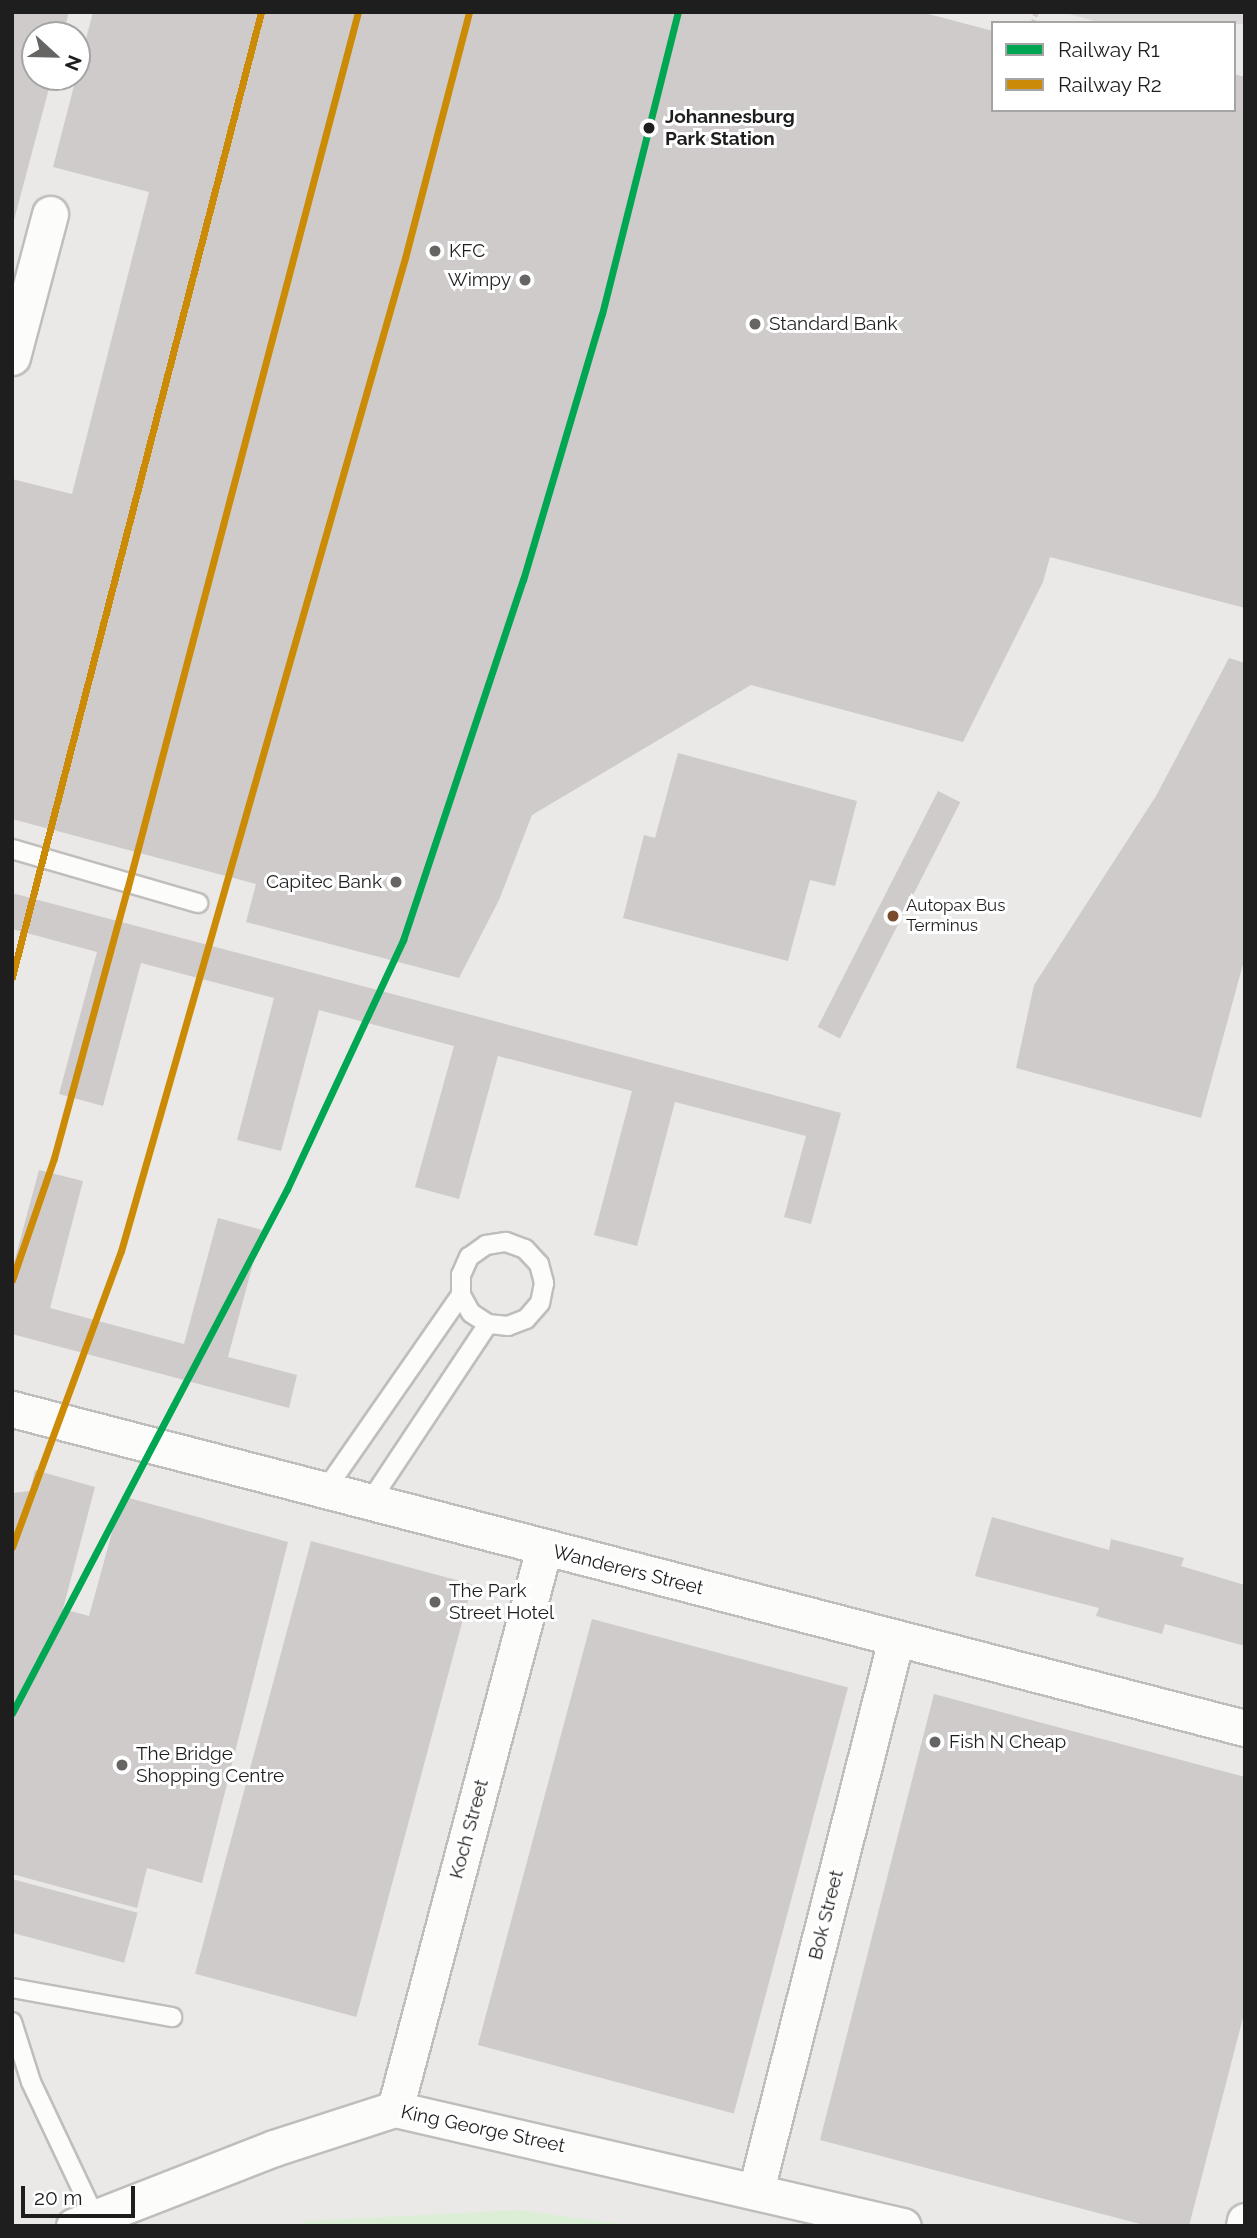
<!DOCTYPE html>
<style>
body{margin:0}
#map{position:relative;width:1257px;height:2238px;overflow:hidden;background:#ebe9e7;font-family:Raleway,sans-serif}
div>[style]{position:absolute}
.built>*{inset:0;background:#dad9d8}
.park>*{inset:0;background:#dceed5}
.building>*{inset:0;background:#cecbca;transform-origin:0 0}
.path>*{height:4.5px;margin-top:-2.25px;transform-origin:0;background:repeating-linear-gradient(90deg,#d4c8ca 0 3.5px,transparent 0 7px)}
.roads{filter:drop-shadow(2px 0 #bfbebd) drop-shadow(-2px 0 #bfbebd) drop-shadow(0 2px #bfbebd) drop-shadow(0 -2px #bfbebd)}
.service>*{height:18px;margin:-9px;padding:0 9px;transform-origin:9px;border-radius:9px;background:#fcfcfb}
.minor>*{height:35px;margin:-17.5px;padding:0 17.5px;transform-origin:17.5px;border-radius:17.5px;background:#fcfcfb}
.rail-1>*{height:7px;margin:-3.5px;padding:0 3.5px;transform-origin:3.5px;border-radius:3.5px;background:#00a651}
.rail-2>*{height:7px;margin:-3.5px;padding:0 3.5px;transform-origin:3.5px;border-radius:3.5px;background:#cc8b06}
.dots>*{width:19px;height:19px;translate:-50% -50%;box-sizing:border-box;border:4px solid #fff;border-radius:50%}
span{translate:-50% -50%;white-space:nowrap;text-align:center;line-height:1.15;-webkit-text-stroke:6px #fff;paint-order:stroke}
.bus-label{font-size:17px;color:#1e1e1e}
.left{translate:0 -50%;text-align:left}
.stop-label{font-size:19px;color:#1e1e1e;font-weight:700}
.poi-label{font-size:19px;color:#1e1e1e}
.right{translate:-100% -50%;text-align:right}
.street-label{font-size:19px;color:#1e1e1e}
.frame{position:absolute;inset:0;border:14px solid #1e1e1e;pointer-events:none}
.legend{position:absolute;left:991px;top:21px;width:245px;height:91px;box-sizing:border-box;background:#fff;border:2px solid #a5a5a5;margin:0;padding:9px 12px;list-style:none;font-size:21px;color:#1e1e1e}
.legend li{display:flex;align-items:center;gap:14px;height:35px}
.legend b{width:35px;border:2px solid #a5a5a5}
.north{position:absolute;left:21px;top:21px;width:70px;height:70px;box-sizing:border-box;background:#fff;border:2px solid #a5a5a5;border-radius:50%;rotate:112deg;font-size:19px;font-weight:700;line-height:28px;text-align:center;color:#1e1e1e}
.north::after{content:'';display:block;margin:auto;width:24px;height:32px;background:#666564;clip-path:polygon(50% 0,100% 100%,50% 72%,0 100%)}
.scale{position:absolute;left:21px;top:2186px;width:114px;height:32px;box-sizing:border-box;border:4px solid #1e1e1e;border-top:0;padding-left:9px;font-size:21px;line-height:24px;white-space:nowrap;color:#1e1e1e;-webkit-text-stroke:5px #fff;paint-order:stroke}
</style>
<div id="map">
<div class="built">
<i style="clip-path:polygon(1062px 12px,1245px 12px,1245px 24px,1102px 23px)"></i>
</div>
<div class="park">
<i style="clip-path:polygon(519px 2210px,635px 2226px,302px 2226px,304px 2221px)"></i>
</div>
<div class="building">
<i style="clip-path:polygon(12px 12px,69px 12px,63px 35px,35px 35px,35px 77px,52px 77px,13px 224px)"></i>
<i style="clip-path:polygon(93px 12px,921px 12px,993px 31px,993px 110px,1234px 110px,1234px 74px,1245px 77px,1245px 608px,1050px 557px,1043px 582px,963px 742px,751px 685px,532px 815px,499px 900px,459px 978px,246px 922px,256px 884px,12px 819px,12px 479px,72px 494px,149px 192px,53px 167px)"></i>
<i style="clip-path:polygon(1229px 658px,1245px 663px,1245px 957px,1201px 1118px,1016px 1068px,1034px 985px,1156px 796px)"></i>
<i style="clip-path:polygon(678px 753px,857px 801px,835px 886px,810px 880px,788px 961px,623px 918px,644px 835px,655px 838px)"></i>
<i style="left:938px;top:791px;width:25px;height:265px;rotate:27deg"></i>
<i style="clip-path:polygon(12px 893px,841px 1113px,811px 1224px,784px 1217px,806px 1136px,675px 1102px,637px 1246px,594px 1235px,632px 1091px,498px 1056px,459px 1199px,415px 1187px,454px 1046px,319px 1010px,281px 1151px,237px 1140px,274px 998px,141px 963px,103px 1106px,59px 1094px,97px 952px,12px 929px)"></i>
<i style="clip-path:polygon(39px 1170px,83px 1181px,50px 1308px,184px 1344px,218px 1218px,262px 1230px,228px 1357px,297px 1375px,289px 1408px,12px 1334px,12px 1270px)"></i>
<i style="clip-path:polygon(35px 1470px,95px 1487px,63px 1609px,89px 1616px,122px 1496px,288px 1542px,202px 1883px,147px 1868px,137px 1908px,12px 1874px,12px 1493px,30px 1491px)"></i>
<i style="clip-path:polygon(992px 1517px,1109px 1550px,1111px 1539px,1184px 1558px,1181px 1566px,1245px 1585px,1245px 1646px,1165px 1624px,1162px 1634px,1096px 1616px,1099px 1608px,975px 1576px)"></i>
<i style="left:311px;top:1541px;width:167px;height:448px;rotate:15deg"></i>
<i style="left:592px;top:1619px;width:265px;height:441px;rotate:15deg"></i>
<i style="clip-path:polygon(934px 1694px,1245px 1777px,1245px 2010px,1189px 2226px,1148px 2226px,820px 2140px)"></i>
<i style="left:12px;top:1879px;width:130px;height:52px;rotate:15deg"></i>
</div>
<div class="path">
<i style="left:1033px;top:23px;width:11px;rotate:-75deg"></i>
</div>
<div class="roads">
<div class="service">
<i style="left:12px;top:849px;width:194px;rotate:16.2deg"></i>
<i style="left:324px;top:1492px;width:240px;rotate:-55.2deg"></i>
<i style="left:461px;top:1295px;width:20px;rotate:-90deg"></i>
<i style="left:461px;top:1275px;width:20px;rotate:-66deg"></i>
<i style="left:469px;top:1257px;width:21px;rotate:-35deg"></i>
<i style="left:486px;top:1245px;width:20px;rotate:-9deg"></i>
<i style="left:506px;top:1242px;width:20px;rotate:20deg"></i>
<i style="left:525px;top:1249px;width:21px;rotate:47deg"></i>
<i style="left:539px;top:1264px;width:20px;rotate:75deg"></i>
<i style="left:544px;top:1283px;width:20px;rotate:101deg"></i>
<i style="left:540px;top:1303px;width:21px;rotate:131deg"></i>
<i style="left:526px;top:1319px;width:19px;rotate:159deg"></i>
<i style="left:508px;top:1326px;width:20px;rotate:-174deg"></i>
<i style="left:488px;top:1324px;width:20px;rotate:-147deg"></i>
<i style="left:471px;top:1313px;width:21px;rotate:-119deg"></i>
<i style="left:369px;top:1503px;width:215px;rotate:-56.4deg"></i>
<i style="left:12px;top:1988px;width:163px;rotate:10.3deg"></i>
<i style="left:12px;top:2022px;width:63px;rotate:72.4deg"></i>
<i style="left:31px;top:2082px;width:157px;rotate:64.7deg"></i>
</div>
<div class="minor">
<i style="left:12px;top:357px;width:148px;rotate:-75.1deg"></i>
<i style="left:12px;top:1409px;width:1274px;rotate:14.51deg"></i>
<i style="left:395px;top:2109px;width:580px;rotate:-75.13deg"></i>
<i style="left:756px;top:2190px;width:569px;rotate:-75.74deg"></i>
<i style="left:74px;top:2226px;width:215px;rotate:-21.3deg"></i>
<i style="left:274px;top:2148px;width:127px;rotate:-17.9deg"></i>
<i style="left:395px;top:2109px;width:521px;rotate:12.97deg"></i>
<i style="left:1244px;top:2226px;width:5px;rotate:-79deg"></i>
</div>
</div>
<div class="rail-1">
<i style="left:12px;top:1713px;width:592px;rotate:-62.31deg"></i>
<i style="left:287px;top:1189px;width:275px;rotate:-65deg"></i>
<i style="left:403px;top:940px;width:379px;rotate:-71.6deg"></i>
<i style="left:523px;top:580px;width:277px;rotate:-73.5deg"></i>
<i style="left:602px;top:314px;width:311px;rotate:-75.9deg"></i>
</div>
<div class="rail-2">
<i style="left:12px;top:977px;width:997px;rotate:-75.53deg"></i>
<i style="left:12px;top:1280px;width:129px;rotate:-71deg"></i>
<i style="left:54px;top:1158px;width:278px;rotate:-74.8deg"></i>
<i style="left:127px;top:890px;width:908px;rotate:-75.26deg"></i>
<i style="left:12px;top:1547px;width:315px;rotate:-69.8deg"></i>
<i style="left:121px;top:1251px;width:1033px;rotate:-74.04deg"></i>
<i style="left:405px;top:258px;width:254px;rotate:-75.4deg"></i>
</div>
<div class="dots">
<i style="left:649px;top:128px;background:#1e1e1e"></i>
<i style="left:435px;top:251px;background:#666564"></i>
<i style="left:525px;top:280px;background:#666564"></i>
<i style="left:755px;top:324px;background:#666564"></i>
<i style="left:396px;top:882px;background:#666564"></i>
<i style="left:893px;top:916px;background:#7a4b2a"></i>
<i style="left:435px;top:1602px;background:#666564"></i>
<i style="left:935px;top:1742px;background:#666564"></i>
<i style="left:122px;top:1765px;background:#666564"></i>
</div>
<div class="bus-label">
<span class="left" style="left:906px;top:916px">Autopax Bus<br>Terminus</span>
</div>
<div class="stop-label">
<span class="left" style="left:665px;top:128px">Johannesburg<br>Park Station</span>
</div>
<div class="poi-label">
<span class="left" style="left:449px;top:251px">KFC</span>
<span class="right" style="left:511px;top:280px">Wimpy</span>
<span class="left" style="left:769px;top:324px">Standard Bank</span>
<span class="right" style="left:382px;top:882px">Capitec Bank</span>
<span class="left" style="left:449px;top:1602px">The Park<br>Street Hotel</span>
<span class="left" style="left:949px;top:1742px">Fish N Cheap</span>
<span class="left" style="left:136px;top:1765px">The Bridge<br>Shopping Centre</span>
</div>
<div class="street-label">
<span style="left:628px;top:1570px;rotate:14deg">Wanderers Street</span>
<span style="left:469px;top:1829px;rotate:-75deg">Koch Street</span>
<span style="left:826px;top:1915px;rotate:-76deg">Bok Street</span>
<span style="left:483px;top:2129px;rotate:12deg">King George Street</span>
</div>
<div class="frame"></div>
<ul class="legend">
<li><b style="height:9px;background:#00a651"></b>Railway R1</li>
<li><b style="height:9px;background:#cc8b06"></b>Railway R2</li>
</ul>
<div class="north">N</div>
<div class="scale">20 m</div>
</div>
